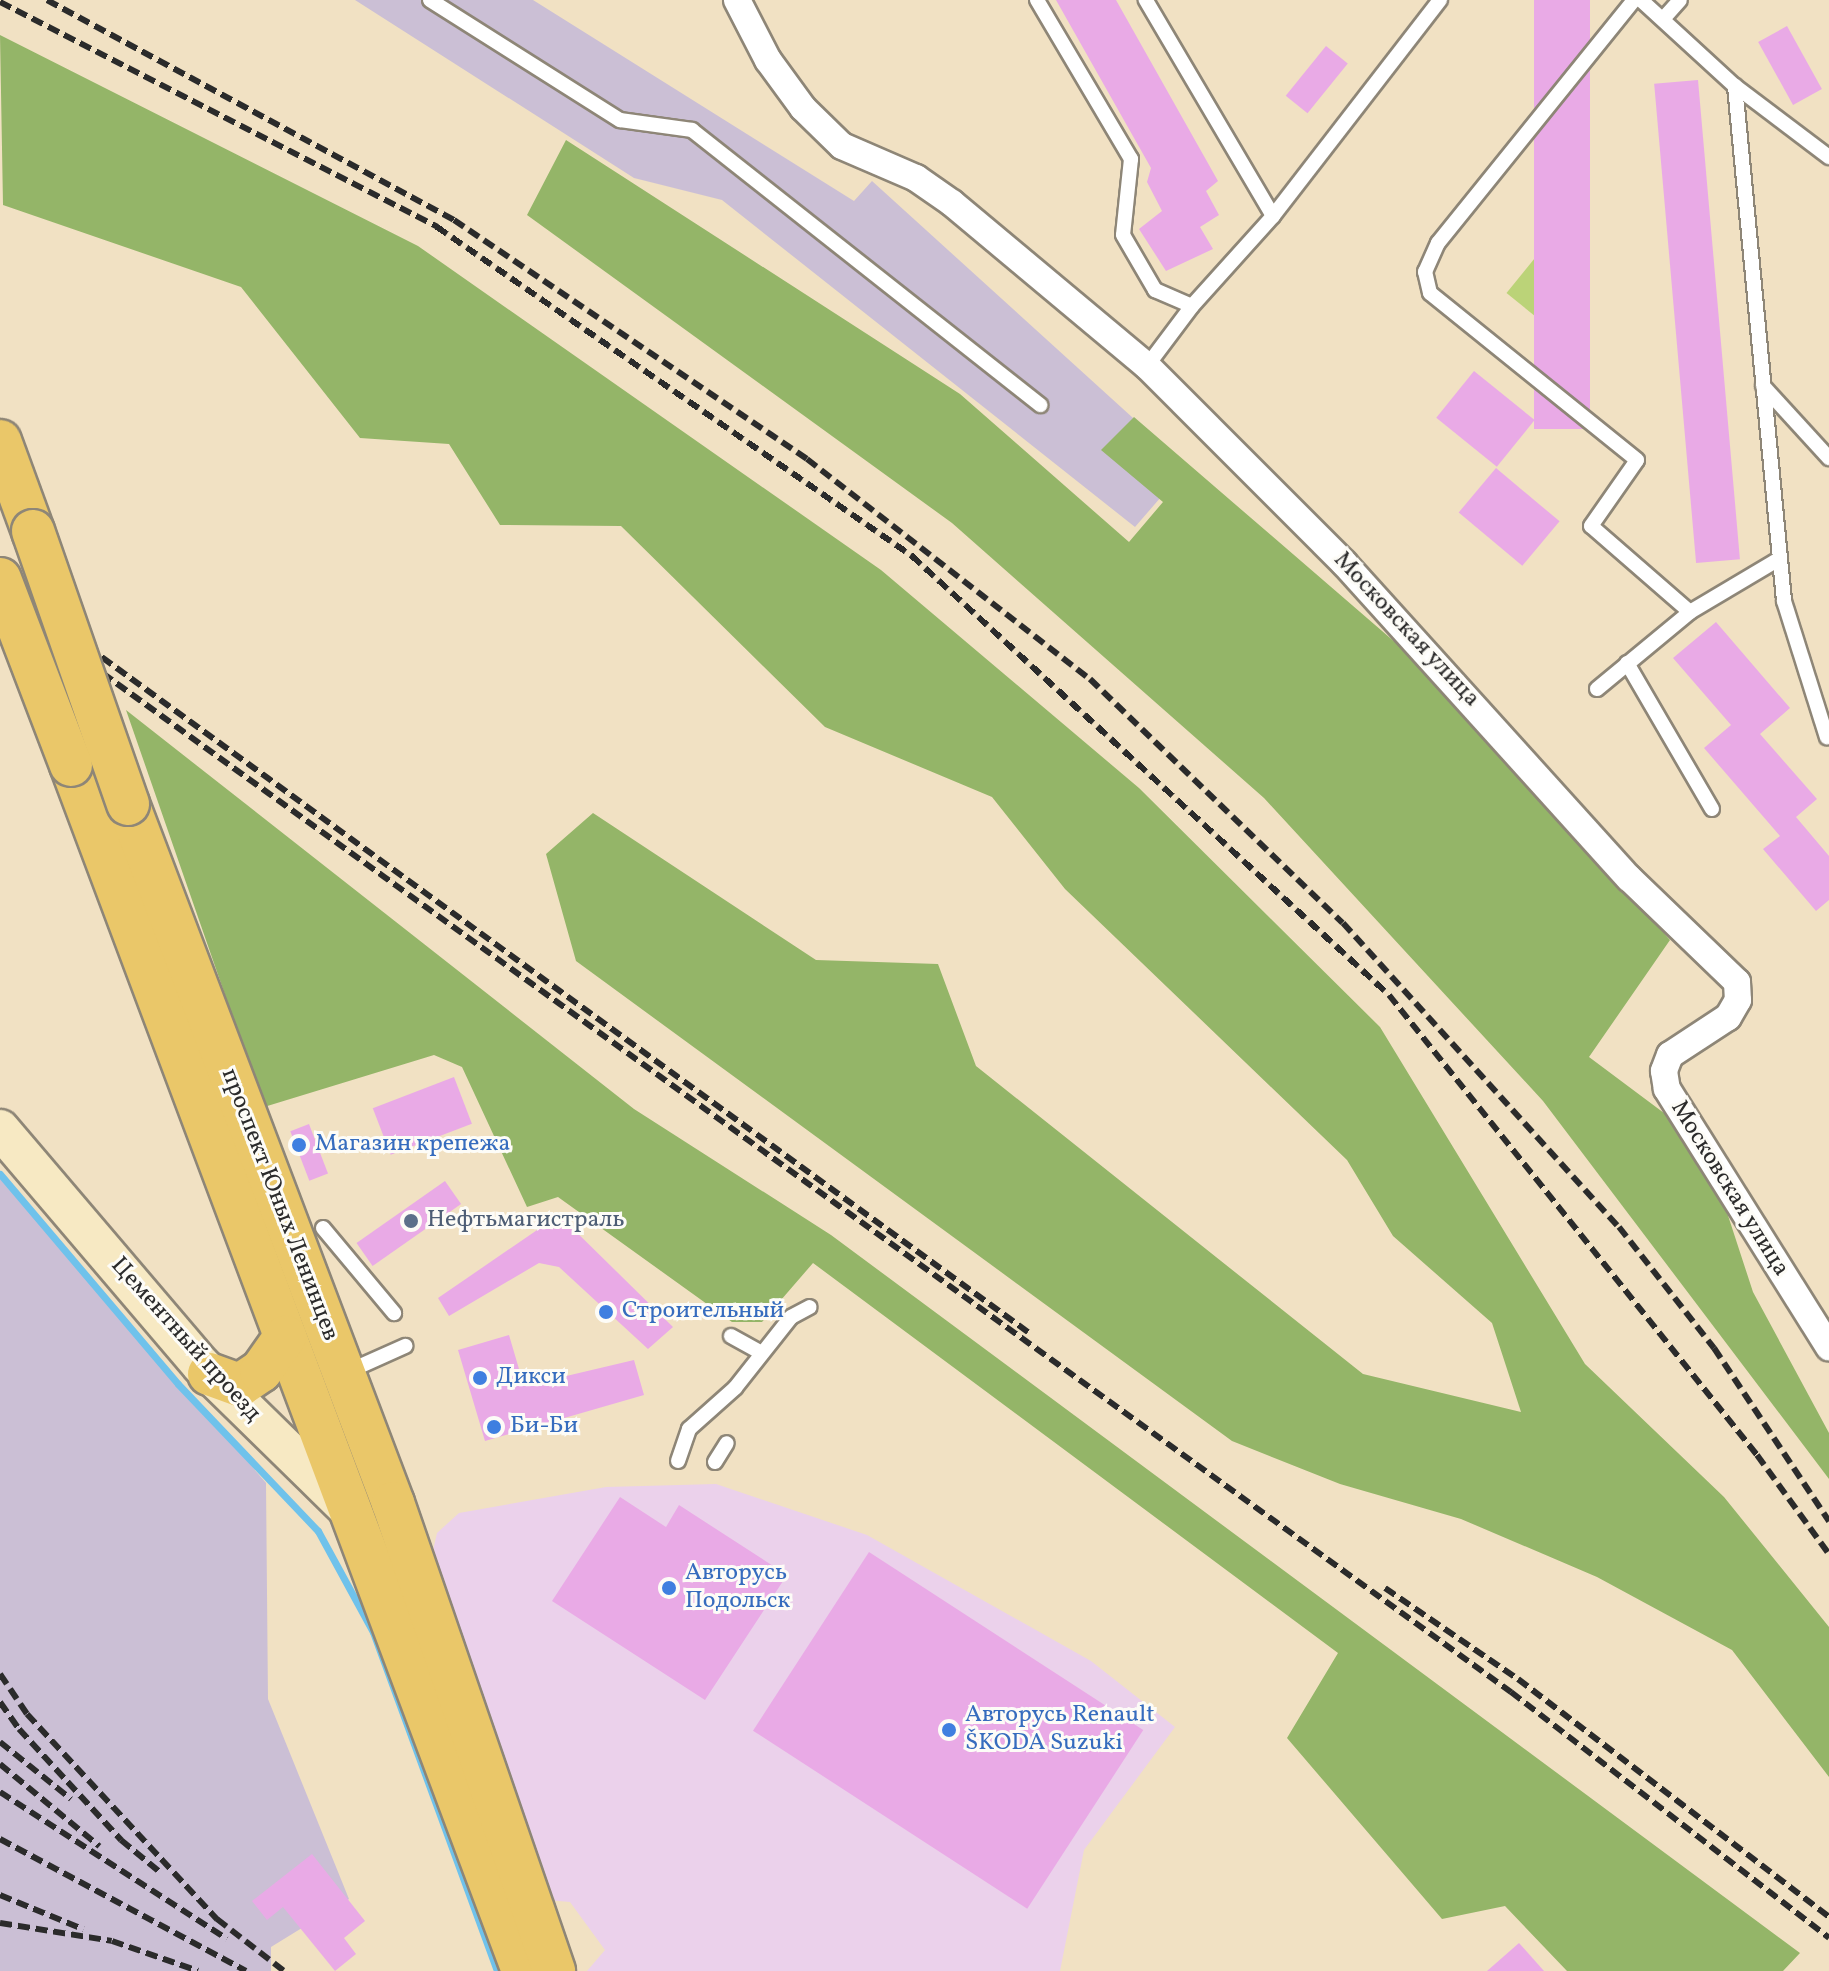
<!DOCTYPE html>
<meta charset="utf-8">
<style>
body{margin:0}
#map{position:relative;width:1829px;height:1971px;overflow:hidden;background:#f1e1c3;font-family:Vollkorn,serif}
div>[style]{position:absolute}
.built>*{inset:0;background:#ebd1eb}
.industrial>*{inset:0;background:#cbbfd5}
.green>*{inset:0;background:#bbd378;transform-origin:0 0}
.forest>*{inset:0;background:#94b568}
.stream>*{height:7px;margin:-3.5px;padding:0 3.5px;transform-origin:3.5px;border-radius:3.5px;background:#6fc2eb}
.building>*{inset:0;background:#e9aae6;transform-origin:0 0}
.roads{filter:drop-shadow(2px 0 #8e8677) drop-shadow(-2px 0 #8e8677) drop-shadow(0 2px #8e8677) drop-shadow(0 -2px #8e8677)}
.lane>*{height:14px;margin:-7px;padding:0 7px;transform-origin:7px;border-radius:7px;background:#fff}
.street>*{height:26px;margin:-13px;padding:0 13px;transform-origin:13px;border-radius:13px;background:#fff}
.secondary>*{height:38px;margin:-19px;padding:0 19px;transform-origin:19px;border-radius:19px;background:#f7e9c3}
.primary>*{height:42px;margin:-21px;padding:0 21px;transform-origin:21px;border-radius:21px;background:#eac769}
.rail>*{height:6px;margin-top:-3px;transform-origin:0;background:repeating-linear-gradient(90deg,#2b2b2b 0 12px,transparent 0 18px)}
.bridges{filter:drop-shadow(2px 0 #8e8677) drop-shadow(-2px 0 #8e8677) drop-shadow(0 2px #8e8677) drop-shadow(0 -2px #8e8677)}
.primary-bridge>*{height:42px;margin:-21px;padding:0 21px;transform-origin:21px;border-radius:21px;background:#eac769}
.dots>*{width:22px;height:22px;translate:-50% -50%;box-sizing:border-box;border:4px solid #fdfcf7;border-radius:50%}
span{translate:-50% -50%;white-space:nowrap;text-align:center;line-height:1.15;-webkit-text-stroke:6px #fdfcf7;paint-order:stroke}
.street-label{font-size:24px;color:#2b2b2b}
.shop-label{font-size:24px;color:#366cbe}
.left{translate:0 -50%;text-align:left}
.service-label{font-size:24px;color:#4e5e75}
</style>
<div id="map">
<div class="built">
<i style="clip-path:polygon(716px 1484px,867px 1535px,1091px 1661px,1175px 1727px,1084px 1850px,1060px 1971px,587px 1971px,605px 1950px,570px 1902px,547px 1900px,429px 1568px,437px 1533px,459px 1513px,606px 1487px)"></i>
</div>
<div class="industrial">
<i style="clip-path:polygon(355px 0,533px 0,854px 201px,872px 181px,1187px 467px,1135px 527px,722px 200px,634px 178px)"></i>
<i style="clip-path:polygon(0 1173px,266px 1483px,268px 1699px,349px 1899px,271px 1947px,271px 1971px,0 1971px)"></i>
</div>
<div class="green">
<i style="left:1543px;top:248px;width:56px;height:58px;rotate:39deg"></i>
</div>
<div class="forest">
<i style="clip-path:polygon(0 35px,418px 246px,881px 570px,1139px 788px,1380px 1027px,1585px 1364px,1724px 1497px,1829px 1627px,1829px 1777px,1732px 1650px,1597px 1577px,1461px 1519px,1340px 1484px,1232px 1441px,576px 961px,546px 854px,593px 813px,816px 960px,938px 964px,976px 1066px,1363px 1374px,1521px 1412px,1492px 1323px,1393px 1236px,1347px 1160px,1065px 889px,992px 797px,825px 727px,621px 526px,500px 525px,449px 444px,360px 438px,241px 287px,3px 205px)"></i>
<i style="clip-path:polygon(566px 140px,960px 394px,1129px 542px,1163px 502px,1101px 450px,1134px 417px,1455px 694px,1670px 940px,1589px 1057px,1668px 1116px,1720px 1191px,1753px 1292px,1829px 1433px,1829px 1479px,1543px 1101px,1264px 798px,952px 523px,527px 215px)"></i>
<i style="clip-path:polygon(126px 710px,634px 1109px,831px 1235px,1800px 1953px,1783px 1971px,1567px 1971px,1505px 1906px,1442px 1919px,1287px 1738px,1338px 1653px,813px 1263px,762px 1322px,732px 1322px,558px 1197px,527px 1207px,462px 1067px,434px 1055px,264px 1107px)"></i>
</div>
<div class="stream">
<i style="left:0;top:1174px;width:275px;rotate:49.7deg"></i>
<i style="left:178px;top:1384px;width:203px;rotate:46.4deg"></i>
<i style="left:318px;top:1531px;width:115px;rotate:61.4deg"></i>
<i style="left:373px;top:1632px;width:361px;rotate:69.9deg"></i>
</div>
<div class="building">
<i style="clip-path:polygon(1056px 0,1116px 0,1218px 181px,1206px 191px,1219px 215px,1200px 227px,1213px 249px,1166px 271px,1139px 229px,1162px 211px,1147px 182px,1151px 168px)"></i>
<i style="left:1534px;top:0;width:56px;height:429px"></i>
<i style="left:1787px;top:26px;width:72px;height:33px;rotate:61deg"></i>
<i style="left:1326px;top:46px;width:28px;height:64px;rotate:39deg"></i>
<i style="left:1698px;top:80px;width:481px;height:44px;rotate:85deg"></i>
<i style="left:1474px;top:371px;width:78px;height:60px;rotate:39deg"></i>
<i style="left:1496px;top:468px;width:83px;height:58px;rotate:40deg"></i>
<i style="clip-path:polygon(1716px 622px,1790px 708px,1760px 734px,1817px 799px,1796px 817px,1829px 856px,1829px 900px,1816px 911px,1763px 849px,1780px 836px,1704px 748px,1731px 725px,1673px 658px)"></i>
<i style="left:454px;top:1077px;width:50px;height:87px;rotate:69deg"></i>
<i style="left:309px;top:1124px;width:53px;height:20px;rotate:69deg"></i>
<i style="left:445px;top:1181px;width:28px;height:108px;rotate:55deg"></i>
<i style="clip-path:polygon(559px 1215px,673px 1327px,648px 1349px,559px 1267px,539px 1263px,449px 1316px,438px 1298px)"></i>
<i style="clip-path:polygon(509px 1335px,524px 1386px,634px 1360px,644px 1395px,485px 1441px,458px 1350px)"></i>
<i style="clip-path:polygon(620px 1497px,666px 1527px,679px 1505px,787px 1575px,705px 1700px,552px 1601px)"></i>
<i style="left:869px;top:1552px;width:327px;height:213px;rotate:33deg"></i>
<i style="clip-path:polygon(312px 1854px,365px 1921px,344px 1938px,356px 1954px,335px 1971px,283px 1907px,267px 1920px,252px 1901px)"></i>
<i style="clip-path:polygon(1519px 1943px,1544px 1971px,1487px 1971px)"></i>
</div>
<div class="roads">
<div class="lane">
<i style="left:430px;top:0;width:225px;rotate:32.3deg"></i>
<i style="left:620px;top:120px;width:73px;rotate:7.9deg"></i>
<i style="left:692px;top:130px;width:444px;rotate:38.3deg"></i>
<i style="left:1037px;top:0;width:185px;rotate:59.4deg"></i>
<i style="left:1131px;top:159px;width:76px;rotate:96deg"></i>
<i style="left:1123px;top:235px;width:64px;rotate:59.8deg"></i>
<i style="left:1155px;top:290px;width:40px;rotate:23.4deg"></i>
<i style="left:1192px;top:306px;width:121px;rotate:-48deg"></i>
<i style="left:1273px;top:216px;width:251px;rotate:-120.5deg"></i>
<i style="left:1641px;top:0;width:127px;rotate:42.5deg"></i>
<i style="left:1735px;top:86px;width:118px;rotate:37.1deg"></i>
<i style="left:1663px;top:19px;width:25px;rotate:-48deg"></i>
<i style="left:1735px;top:86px;width:517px;rotate:84.56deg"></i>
<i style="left:1784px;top:601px;width:143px;rotate:72.5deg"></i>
<i style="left:1273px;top:216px;width:273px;rotate:-52.3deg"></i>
<i style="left:1147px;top:366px;width:75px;rotate:-53.1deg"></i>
<i style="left:1763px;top:386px;width:98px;rotate:47.5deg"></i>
<i style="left:1690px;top:612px;width:104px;rotate:-30.8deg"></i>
<i style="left:1627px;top:663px;width:169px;rotate:59.8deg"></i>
<i style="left:1597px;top:689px;width:121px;rotate:-39.6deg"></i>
<i style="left:1690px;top:612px;width:131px;rotate:-139deg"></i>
<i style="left:1591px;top:526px;width:80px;rotate:-55.1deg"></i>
<i style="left:1637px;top:460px;width:266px;rotate:-141.1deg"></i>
<i style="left:1430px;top:293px;width:22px;rotate:-103deg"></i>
<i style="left:1425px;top:272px;width:32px;rotate:-66deg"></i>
<i style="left:1438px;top:243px;width:312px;rotate:-51.1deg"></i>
<i style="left:323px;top:1228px;width:111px;rotate:50.1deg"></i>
<i style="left:731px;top:1336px;width:33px;rotate:29deg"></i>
<i style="left:347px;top:1372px;width:64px;rotate:-24.1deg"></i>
<i style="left:678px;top:1461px;width:34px;rotate:-71deg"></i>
<i style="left:689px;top:1429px;width:62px;rotate:-41.7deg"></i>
<i style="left:735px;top:1388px;width:90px;rotate:-51.7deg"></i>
<i style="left:791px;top:1317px;width:21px;rotate:-28deg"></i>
<i style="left:715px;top:1462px;width:22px;rotate:-58deg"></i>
</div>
<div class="street">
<i style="left:737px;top:0;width:68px;rotate:62.7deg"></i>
<i style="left:768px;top:60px;width:59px;rotate:53.9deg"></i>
<i style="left:803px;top:108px;width:54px;rotate:44.3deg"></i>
<i style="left:842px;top:146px;width:81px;rotate:23.4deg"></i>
<i style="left:916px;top:178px;width:44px;rotate:34.8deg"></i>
<i style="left:952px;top:203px;width:254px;rotate:39.9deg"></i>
<i style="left:1147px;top:366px;width:279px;rotate:45deg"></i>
<i style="left:1344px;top:563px;width:425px;rotate:47.9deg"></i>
<i style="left:1629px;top:878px;width:150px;rotate:43.9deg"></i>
<i style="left:1737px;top:982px;width:18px;rotate:87deg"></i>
<i style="left:1738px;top:1000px;width:20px;rotate:120deg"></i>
<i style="left:1728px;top:1017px;width:69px;rotate:146.8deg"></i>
<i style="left:1670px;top:1055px;width:17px;rotate:111deg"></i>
<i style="left:1664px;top:1071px;width:18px;rotate:81deg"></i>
<i style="left:1667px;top:1089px;width:305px;rotate:57.9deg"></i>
</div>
<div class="secondary">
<i style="left:0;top:1129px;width:310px;rotate:49.6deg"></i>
<i style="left:201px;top:1365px;width:211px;rotate:44.4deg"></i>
</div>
<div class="primary">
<i style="left:0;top:441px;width:96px;rotate:69.9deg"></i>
<i style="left:71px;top:765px;width:1288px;rotate:69.45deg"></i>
<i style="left:128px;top:804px;width:748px;rotate:69.24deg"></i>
<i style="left:393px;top:1503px;width:495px;rotate:71deg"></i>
<i style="left:209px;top:1374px;width:33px;rotate:20deg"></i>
<i style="left:240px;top:1385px;width:25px;rotate:-34deg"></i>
<i style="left:261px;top:1371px;width:42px;rotate:-54.8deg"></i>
</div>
</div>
<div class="rail">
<i style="left:47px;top:0;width:463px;rotate:28.4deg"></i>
<i style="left:454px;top:220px;width:426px;rotate:34.1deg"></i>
<i style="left:807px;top:459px;width:358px;rotate:37.9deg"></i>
<i style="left:1090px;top:679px;width:351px;rotate:44deg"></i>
<i style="left:1343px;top:923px;width:411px;rotate:47.8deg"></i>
<i style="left:1619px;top:1227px;width:154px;rotate:51.9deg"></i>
<i style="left:1714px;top:1348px;width:208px;rotate:56.4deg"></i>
<i style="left:0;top:2px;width:492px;rotate:27.2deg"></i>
<i style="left:437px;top:227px;width:578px;rotate:34.71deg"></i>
<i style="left:912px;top:556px;width:648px;rotate:42.62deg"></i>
<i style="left:1389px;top:995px;width:589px;rotate:51.34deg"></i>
<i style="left:1757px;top:1455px;width:122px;rotate:54deg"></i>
<i style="left:0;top:583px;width:1272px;rotate:36.08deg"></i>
<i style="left:0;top:599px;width:1865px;rotate:35.88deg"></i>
<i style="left:1511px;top:1692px;width:402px;rotate:37.7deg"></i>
<i style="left:1385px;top:1588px;width:161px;rotate:34.4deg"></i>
<i style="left:1518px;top:1679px;width:392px;rotate:37.4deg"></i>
<i style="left:0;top:1674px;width:48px;rotate:56deg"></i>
<i style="left:27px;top:1714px;width:280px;rotate:47.2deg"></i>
<i style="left:217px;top:1919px;width:85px;rotate:37.8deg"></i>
<i style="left:0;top:1702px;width:33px;rotate:55deg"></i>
<i style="left:19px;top:1729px;width:151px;rotate:47.4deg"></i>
<i style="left:121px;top:1840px;width:52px;rotate:39.5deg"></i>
<i style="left:0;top:1742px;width:91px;rotate:38.8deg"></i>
<i style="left:0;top:1764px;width:129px;rotate:39.6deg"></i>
<i style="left:0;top:1792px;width:270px;rotate:32.9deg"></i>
<i style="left:0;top:1839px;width:279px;rotate:28.2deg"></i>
<i style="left:0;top:1895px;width:90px;rotate:22.3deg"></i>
<i style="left:0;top:1923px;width:113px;rotate:9.1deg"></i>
<i style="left:112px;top:1941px;width:91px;rotate:19.2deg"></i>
</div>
<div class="bridges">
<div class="primary-bridge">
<i style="left:33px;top:531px;width:289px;rotate:70.8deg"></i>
<i style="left:0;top:579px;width:199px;rotate:69.1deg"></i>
</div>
</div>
<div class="dots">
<i style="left:299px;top:1145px;background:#3f7fe0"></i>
<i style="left:411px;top:1221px;background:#5c6f8a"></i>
<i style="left:606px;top:1312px;background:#3f7fe0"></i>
<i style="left:480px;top:1378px;background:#3f7fe0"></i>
<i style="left:494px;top:1427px;background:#3f7fe0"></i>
<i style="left:669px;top:1588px;background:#3f7fe0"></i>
<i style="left:949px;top:1730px;background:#3f7fe0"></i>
</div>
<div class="street-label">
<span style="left:1406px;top:630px;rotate:47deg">Московская улица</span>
<span style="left:1729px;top:1189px;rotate:58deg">Московская улица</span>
<span style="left:279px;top:1205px;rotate:69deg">проспект Юных Ленинцев</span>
<span style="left:185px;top:1340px;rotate:48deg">Цементный проезд</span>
</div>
<div class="shop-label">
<span class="left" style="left:315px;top:1145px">Магазин крепежа</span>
<span class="left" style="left:622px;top:1312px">Строительный</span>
<span class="left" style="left:496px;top:1378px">Дикси</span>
<span class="left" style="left:510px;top:1427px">Би-Би</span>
<span class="left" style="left:685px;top:1588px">Авторусь<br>Подольск</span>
<span class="left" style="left:965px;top:1730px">Авторусь Renault<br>ŠKODA Suzuki</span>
</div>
<div class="service-label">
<span class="left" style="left:427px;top:1221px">Нефтьмагистраль</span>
</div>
</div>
